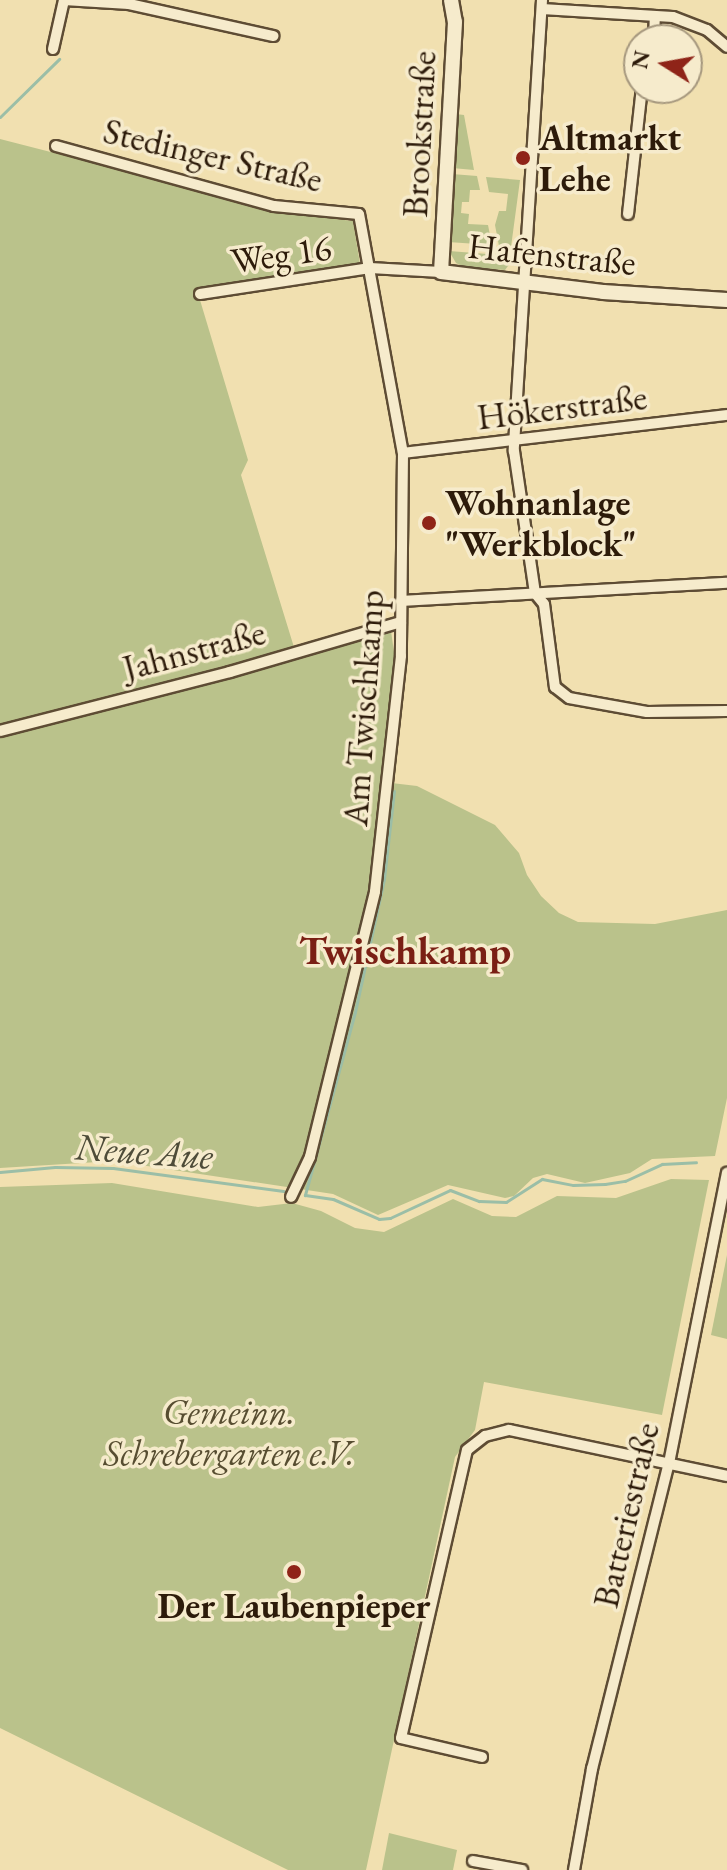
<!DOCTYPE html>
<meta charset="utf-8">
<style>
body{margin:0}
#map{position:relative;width:727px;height:1870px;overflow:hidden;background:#f1e0b0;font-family:"EB Garamond",serif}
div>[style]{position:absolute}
.green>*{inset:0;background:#bac28b}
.stream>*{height:3px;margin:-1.5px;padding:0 1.5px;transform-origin:1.5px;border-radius:1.5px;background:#9bbea7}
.roads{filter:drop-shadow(2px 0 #5e4c34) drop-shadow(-2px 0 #5e4c34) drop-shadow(0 2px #5e4c34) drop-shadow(0 -2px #5e4c34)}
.street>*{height:10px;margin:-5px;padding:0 5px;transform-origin:5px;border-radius:5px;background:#f6ebcc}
.secondary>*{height:14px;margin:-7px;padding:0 7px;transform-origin:7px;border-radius:7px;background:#f6ebcc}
.dots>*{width:22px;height:22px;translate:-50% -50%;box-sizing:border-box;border:4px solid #f6ebcc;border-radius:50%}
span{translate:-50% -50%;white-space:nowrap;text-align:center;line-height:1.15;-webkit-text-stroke:7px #f6ebcc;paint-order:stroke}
.street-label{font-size:36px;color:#2d1b0a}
.poi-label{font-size:36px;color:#2d1b0a;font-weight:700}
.left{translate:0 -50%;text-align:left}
.park-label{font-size:36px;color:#574d31;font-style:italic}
.water-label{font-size:38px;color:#4e4c39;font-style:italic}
.quarter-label{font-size:40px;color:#7a1f14;font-weight:700}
.north{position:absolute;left:623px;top:24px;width:80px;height:80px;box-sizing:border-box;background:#f6ebcc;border:2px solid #a6987e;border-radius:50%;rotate:281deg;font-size:22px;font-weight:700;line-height:32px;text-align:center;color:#2d1b0a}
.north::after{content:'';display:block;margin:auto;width:28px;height:36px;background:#8f2418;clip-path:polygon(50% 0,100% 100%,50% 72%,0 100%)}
</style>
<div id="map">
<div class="green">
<i style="clip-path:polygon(456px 114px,464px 115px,474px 170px,452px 168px)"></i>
<i style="clip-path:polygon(0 139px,292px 214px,353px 221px,360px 264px,197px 290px,248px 460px,241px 475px,297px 657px,391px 631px,395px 659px,383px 782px,417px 786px,495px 825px,519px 853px,527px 875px,541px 896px,559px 913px,578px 922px,655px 924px,727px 910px,727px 1098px,715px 1156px,652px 1159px,630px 1173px,585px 1183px,547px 1174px,533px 1178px,514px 1196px,505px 1198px,448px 1185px,378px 1215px,333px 1194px,114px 1161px,0 1168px)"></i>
<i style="clip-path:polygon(452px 174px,477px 176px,480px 190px,470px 190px,469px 202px,462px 202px,461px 213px,469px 214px,468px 224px,488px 225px,492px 245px,448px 242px)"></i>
<i style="clip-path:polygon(486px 177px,520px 180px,511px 247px,499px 246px,495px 225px,499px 211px,506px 211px,508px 194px,489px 192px)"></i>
<i style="clip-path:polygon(449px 251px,512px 256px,511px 262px,505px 270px,464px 267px,456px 263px)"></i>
<i style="clip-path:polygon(671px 1179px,709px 1180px,662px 1415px,484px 1382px,475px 1430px,455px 1457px,366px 1870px,288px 1870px,0 1728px,0 1187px,112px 1183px,258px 1207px,292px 1203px,321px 1211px,355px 1228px,384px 1232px,453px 1199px,492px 1216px,516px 1217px,557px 1196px,616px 1198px)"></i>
<i style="clip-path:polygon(727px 1255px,727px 1339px,711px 1335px)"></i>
<i style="clip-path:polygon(389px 1833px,457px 1850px,453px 1870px,382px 1870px)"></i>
</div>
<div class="stream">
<i style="left:0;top:117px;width:83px;rotate:-44.5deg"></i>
<i style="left:394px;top:791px;width:89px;rotate:96.5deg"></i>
<i style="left:384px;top:879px;width:136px;rotate:102.3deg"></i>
<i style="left:355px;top:1012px;width:190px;rotate:105.3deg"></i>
<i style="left:305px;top:1195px;width:28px;rotate:8deg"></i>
<i style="left:333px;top:1199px;width:50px;rotate:23.5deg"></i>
<i style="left:379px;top:1219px;width:11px;rotate:-5deg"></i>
<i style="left:390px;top:1218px;width:66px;rotate:-25deg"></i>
<i style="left:450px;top:1190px;width:31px;rotate:21deg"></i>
<i style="left:479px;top:1201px;width:27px;rotate:2deg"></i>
<i style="left:506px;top:1202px;width:43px;rotate:-32.6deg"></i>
<i style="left:542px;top:1179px;width:32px;rotate:11deg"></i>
<i style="left:573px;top:1185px;width:32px;rotate:-2deg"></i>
<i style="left:605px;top:1184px;width:20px;rotate:-9deg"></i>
<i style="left:625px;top:1181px;width:41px;rotate:-24.7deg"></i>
<i style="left:662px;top:1164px;width:34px;rotate:-3deg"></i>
<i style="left:0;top:1172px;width:55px;rotate:-5.2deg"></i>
<i style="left:55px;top:1167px;width:58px;rotate:1deg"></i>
<i style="left:113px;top:1168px;width:172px;rotate:7.7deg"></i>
</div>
<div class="roads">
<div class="street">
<i style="left:64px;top:0;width:65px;rotate:3.5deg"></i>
<i style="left:129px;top:4px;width:148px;rotate:12.5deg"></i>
<i style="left:542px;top:0;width:452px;rotate:93.6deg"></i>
<i style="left:514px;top:451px;width:144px;rotate:81.6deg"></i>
<i style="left:535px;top:593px;width:14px;rotate:51deg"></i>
<i style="left:544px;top:604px;width:84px;rotate:82.5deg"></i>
<i style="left:555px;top:687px;width:18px;rotate:38deg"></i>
<i style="left:569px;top:698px;width:79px;rotate:10.2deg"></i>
<i style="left:647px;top:712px;width:80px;rotate:-0.7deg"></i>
<i style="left:542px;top:9px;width:131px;rotate:3.5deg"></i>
<i style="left:673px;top:17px;width:36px;rotate:21deg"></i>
<i style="left:707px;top:30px;width:26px;rotate:40deg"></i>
<i style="left:654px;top:40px;width:24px;rotate:-88deg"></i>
<i style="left:53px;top:49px;width:50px;rotate:-77.3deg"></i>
<i style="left:56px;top:146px;width:226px;rotate:15.4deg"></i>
<i style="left:274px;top:206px;width:85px;rotate:5.4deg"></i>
<i style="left:359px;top:214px;width:243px;rotate:79.6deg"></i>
<i style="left:403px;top:453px;width:203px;rotate:90.6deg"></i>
<i style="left:401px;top:656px;width:237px;rotate:96.3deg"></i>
<i style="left:375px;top:892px;width:273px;rotate:103.8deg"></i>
<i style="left:310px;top:1157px;width:44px;rotate:115.4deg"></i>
<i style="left:628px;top:214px;width:127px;rotate:-83.7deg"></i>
<i style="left:200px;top:294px;width:172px;rotate:-8.7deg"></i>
<i style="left:370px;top:268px;width:71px;rotate:3.2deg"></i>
<i style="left:403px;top:453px;width:326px;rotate:-6.7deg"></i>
<i style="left:401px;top:601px;width:326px;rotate:-3.2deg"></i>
<i style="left:0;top:731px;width:237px;rotate:-14.4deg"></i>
<i style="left:230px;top:672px;width:178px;rotate:-16.3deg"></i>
<i style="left:482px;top:1757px;width:83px;rotate:-166.8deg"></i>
<i style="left:401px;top:1738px;width:295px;rotate:-77.1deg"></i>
<i style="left:467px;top:1450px;width:23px;rotate:-38deg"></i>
<i style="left:485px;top:1436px;width:25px;rotate:-14deg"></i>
<i style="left:509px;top:1430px;width:223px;rotate:11.9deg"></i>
<i style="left:473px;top:1861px;width:50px;rotate:10.4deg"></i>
<i style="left:574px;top:1870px;width:103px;rotate:-79.9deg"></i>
<i style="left:592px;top:1769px;width:316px;rotate:-75.9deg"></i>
<i style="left:669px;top:1463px;width:296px;rotate:-78.7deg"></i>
</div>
<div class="secondary">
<i style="left:451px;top:0;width:22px;rotate:80deg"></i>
<i style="left:455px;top:22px;width:250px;rotate:93.2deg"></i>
<i style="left:441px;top:272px;width:163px;rotate:7deg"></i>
<i style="left:603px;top:292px;width:124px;rotate:3.7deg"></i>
</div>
</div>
<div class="dots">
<i style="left:523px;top:158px;background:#8f2418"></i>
<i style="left:429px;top:523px;background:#8f2418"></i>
<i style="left:294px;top:1572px;background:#8f2418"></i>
</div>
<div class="street-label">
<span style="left:419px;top:134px;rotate:-87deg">Brookstraße</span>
<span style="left:213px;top:155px;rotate:13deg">Stedinger Straße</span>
<span style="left:281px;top:254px;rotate:-8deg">Weg 16</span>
<span style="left:552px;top:254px;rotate:6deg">Hafenstraße</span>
<span style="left:562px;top:407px;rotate:-7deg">Hökerstraße</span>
<span style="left:194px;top:650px;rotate:-15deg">Jahnstraße</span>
<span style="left:363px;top:708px;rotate:-86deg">Am Twischkamp</span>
<span style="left:626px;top:1515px;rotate:-77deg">Batteriestraße</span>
</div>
<div class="poi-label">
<span class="left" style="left:539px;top:158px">Altmarkt<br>Lehe</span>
<span class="left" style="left:445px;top:523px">Wohnanlage<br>"Werkblock"</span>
<span style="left:294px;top:1606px">Der Laubenpieper</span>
</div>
<div class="park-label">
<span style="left:229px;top:1432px">Gemeinn.<br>Schrebergarten e.V.</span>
</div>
<div class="water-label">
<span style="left:144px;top:1151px;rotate:4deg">Neue Aue</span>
</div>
<div class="quarter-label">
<span style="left:405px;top:950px">Twischkamp</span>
</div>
<div class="north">N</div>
</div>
